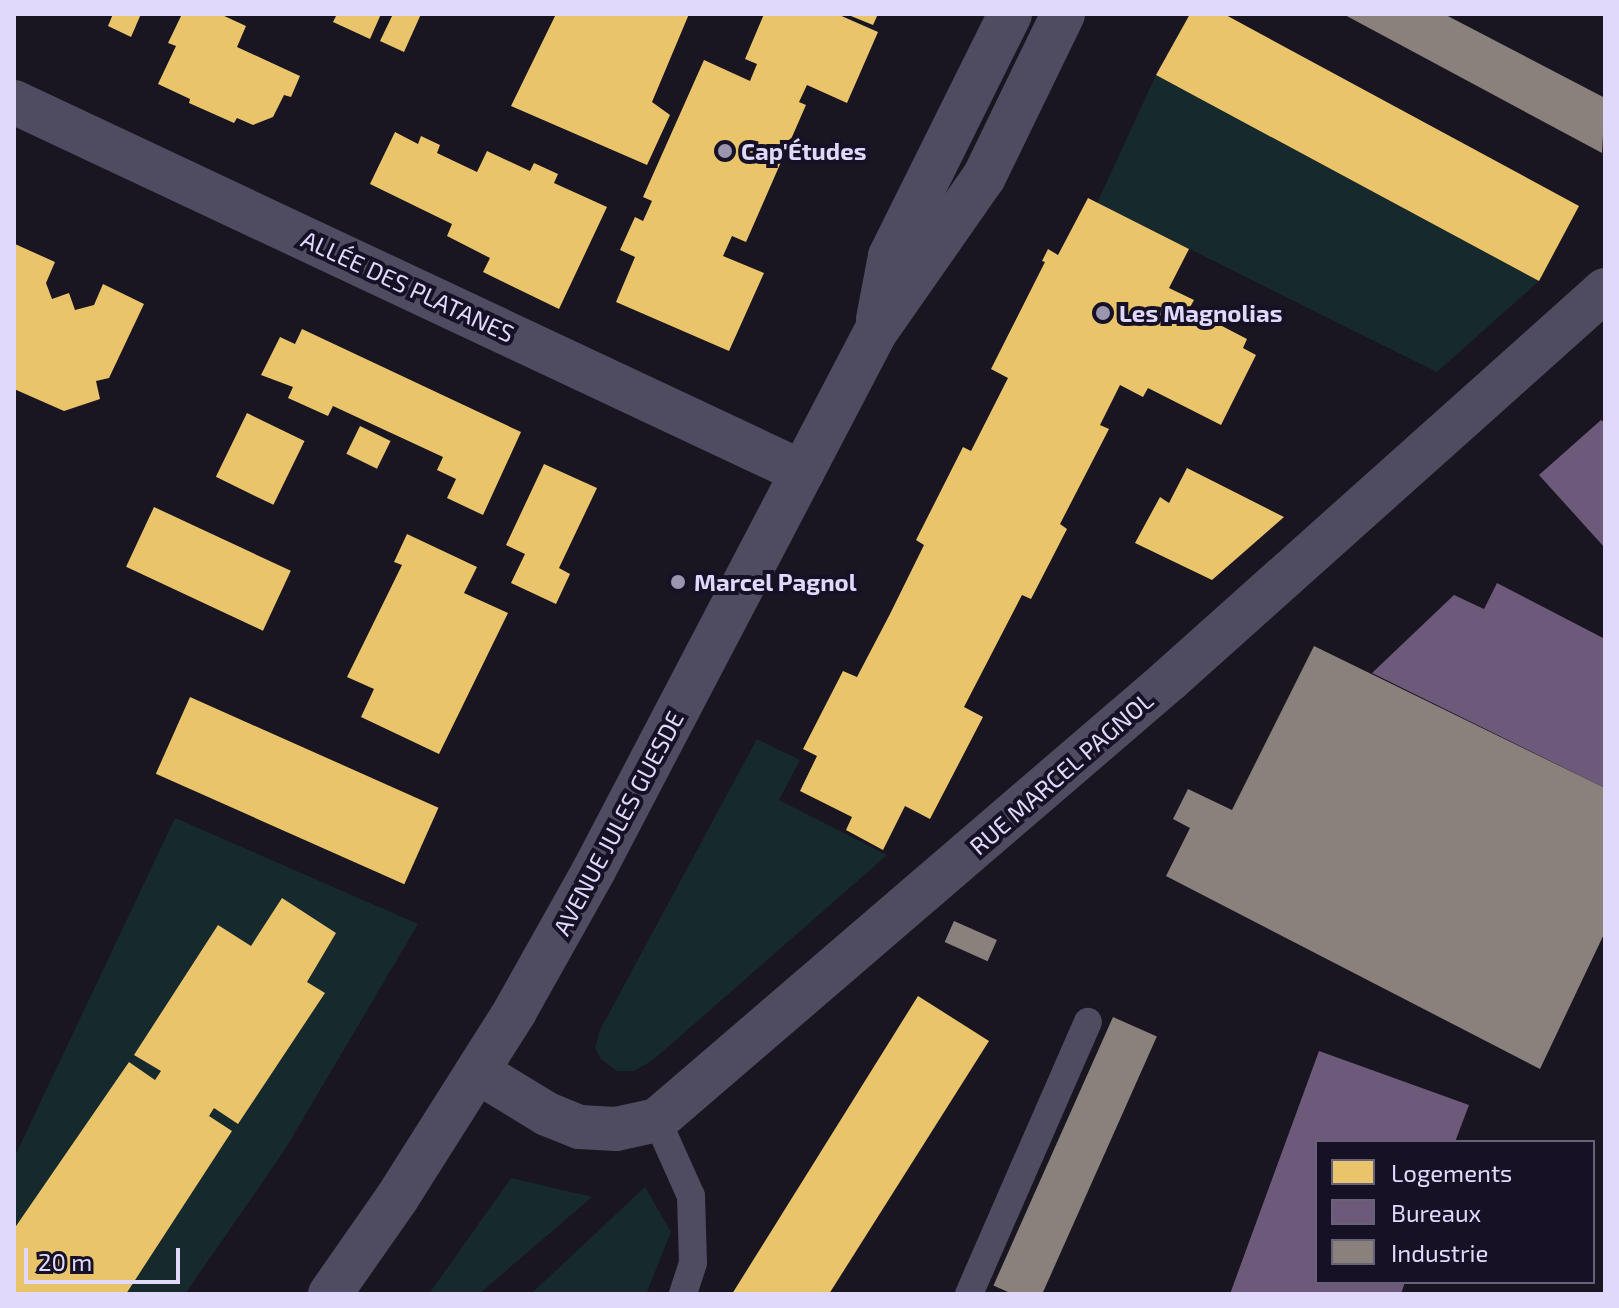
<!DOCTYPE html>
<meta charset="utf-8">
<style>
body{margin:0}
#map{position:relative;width:1619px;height:1308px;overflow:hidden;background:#191621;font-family:"Exo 2",sans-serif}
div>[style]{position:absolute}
.green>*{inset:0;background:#162a2d}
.homes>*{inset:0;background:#e9c46a;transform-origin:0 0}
.offices>*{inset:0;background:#6d597a}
.industry>*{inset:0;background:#8a817c;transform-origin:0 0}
.service>*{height:28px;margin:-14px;padding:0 14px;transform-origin:14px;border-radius:14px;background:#4f4c61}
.minor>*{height:44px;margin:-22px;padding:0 22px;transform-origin:22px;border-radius:22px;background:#4f4c61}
.tertiary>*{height:44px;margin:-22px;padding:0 22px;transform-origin:22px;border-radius:22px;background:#4f4c61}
.dots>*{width:22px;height:22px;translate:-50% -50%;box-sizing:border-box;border:4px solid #171126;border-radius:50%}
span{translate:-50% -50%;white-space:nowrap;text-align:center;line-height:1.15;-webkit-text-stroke:8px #171126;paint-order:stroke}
.poi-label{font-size:24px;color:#e1d9fc;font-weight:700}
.left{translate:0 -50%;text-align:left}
.street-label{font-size:24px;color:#e1d9fc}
.frame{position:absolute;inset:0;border:16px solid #e1d9fc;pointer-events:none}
.legend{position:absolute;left:1315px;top:1140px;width:280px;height:144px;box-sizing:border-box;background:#171126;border:2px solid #68617c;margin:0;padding:10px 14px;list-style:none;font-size:24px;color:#e1d9fc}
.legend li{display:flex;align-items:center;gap:16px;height:40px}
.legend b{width:40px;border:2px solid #68617c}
.scale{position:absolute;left:24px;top:1248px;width:156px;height:36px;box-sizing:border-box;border:4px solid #e1d9fc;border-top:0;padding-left:10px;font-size:24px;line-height:28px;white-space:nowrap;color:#e1d9fc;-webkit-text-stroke:6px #171126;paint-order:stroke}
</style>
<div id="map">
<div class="green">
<i style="clip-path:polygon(1156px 75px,1539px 281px,1437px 372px,1097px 203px)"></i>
<i style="clip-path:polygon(757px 739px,800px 760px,779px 800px,887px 855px,653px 1060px,634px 1071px,617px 1071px,601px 1059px,595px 1048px,600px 1030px)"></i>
<i style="clip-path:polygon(175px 818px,418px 924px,284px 1151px,185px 1294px,14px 1294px,14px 1158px)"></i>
<i style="clip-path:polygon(511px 1178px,592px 1197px,479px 1294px,429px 1294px)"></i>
<i style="clip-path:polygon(645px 1187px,671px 1232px,646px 1294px,531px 1294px)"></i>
</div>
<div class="homes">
<i style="clip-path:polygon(113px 14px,141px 14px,131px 37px,108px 26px)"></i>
<i style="clip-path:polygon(182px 14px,220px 14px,246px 26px,237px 47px,300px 76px,291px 97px,284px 95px,273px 117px,253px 125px,237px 118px,234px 123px,189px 103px,190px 99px,158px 84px,176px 46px,168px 43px)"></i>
<i style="clip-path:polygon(337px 14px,381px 14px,370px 39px,333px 22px)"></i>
<i style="clip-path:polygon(393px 14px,421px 14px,404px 52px,380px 41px)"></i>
<i style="clip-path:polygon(556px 14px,689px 14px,652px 102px,670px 115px,647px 165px,511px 106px)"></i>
<i style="clip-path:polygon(764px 14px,837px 14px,878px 32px,847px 103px,807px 85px,799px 102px,806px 105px,746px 242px,732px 236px,723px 256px,764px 273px,729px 351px,616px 302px,635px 257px,620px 250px,635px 217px,643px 221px,652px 201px,643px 197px,704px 60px,750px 81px,757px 64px,745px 59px)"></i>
<i style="clip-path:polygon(846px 14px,878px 14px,873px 25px)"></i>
<i style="clip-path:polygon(1190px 14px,1224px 14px,1579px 206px,1539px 281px,1156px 75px)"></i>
<i style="clip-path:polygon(395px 132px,418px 144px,421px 136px,440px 145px,437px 153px,477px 172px,487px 151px,530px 171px,534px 163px,558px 174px,554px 183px,607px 207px,559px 309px,483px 272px,490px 258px,447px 236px,452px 224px,370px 184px)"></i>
<i style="clip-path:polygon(1088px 198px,1189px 249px,1169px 288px,1194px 300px,1189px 309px,1247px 339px,1243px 348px,1256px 355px,1221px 425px,1148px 388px,1143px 397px,1120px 385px,1100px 425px,1109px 429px,1060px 524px,1067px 529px,1031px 599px,1022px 595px,964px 707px,983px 717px,930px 819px,905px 806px,883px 850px,846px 830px,852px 817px,800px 791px,817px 756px,803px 749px,843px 671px,857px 677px,890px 614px,924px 545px,916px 540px,963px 447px,971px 451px,1008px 378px,991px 369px,1045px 262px,1042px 261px,1048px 249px,1058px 255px)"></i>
<i style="clip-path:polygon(15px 244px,55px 262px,46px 283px,52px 299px,69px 293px,75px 310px,94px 305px,103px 284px,144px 304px,109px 378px,96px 381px,100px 399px,64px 411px,14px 389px)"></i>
<i style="clip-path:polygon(302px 329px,521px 432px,483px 515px,447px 498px,456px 479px,437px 470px,443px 457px,333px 406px,328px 416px,288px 398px,293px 387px,261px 375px,280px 337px,295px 344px)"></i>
<i style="left:247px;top:413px;width:64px;height:71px;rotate:26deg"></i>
<i style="left:360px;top:426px;width:34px;height:31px;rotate:26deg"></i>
<i style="clip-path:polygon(544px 464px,597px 488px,559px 568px,570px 574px,556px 604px,511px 583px,525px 554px,506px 545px)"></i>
<i style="clip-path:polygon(1187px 468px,1284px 517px,1212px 580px,1135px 543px,1160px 497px,1169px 503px)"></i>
<i style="left:154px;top:507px;width:151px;height:66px;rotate:25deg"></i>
<i style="clip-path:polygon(407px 534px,477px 567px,464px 593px,508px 613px,439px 754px,361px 717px,374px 689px,347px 677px,402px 565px,394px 562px)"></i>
<i style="left:190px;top:697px;width:272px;height:84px;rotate:24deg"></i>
<i style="clip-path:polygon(282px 898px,336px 933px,307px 982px,325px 993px,238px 1124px,214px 1108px,209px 1116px,232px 1131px,126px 1294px,14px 1294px,14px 1229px,129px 1062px,155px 1080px,161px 1071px,134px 1055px,218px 925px,251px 946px)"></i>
<i style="clip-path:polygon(918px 996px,989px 1041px,829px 1294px,732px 1294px)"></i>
</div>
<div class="offices">
<i style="clip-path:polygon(1601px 420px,1605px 423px,1605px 548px,1539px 475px)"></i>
<i style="clip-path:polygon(1497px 583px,1605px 639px,1605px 788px,1372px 673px,1454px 595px,1484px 609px)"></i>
<i style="clip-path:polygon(1319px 1051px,1469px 1105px,1455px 1142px,1317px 1142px,1317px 1282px,1405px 1282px,1401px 1294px,1230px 1294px)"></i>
</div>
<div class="industry">
<i style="clip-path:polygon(1343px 14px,1444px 14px,1605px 98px,1602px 153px)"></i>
<i style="clip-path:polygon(1314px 646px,1605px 788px,1605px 932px,1540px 1069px,1166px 876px,1190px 828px,1173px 819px,1188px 789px,1232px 810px)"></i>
<i style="left:954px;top:921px;width:47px;height:23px;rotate:24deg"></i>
<i style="left:1113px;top:1017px;width:48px;height:294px;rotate:24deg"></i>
</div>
<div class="service">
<i style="left:657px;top:1120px;width:83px;rotate:65.9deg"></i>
<i style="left:691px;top:1196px;width:67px;rotate:88.3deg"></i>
<i style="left:693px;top:1263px;width:33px;rotate:108deg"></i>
<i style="left:969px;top:1294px;width:297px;rotate:-66.4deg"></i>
</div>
<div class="minor">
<i style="left:14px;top:102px;width:871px;rotate:25.15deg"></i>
<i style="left:478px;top:1072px;width:81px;rotate:31.3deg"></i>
<i style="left:547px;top:1114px;width:35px;rotate:22deg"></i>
<i style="left:579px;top:1127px;width:37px;rotate:3deg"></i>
<i style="left:616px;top:1129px;width:42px;rotate:-12.4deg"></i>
<i style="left:657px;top:1120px;width:675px;rotate:-40.67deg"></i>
<i style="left:1169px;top:680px;width:585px;rotate:-41.81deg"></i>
</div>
<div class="tertiary">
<i style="left:878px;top:319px;width:64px;rotate:-79.2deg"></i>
<i style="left:890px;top:256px;width:270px;rotate:-63.6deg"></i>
<i style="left:330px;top:1294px;width:117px;rotate:-55.1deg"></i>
<i style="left:397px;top:1198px;width:221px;rotate:-57.7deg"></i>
<i style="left:515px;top:1011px;width:159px;rotate:-60.7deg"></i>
<i style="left:593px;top:872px;width:608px;rotate:-62.38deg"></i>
<i style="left:875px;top:333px;width:190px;rotate:-55.1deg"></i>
<i style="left:984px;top:177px;width:181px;rotate:-64.1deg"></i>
</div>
<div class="dots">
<i style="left:725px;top:151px;background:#9b95af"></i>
<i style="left:1103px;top:313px;background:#9b95af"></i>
<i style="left:678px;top:582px;background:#9b95af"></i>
</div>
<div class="poi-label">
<span class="left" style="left:741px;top:151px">Cap'Études</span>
<span class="left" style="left:1119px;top:313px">Les Magnolias</span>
<span class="left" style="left:694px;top:582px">Marcel Pagnol</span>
</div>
<div class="street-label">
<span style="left:408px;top:286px;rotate:25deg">ALLÉE DES PLATANES</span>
<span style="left:1061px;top:773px;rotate:-41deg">RUE MARCEL PAGNOL</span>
<span style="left:618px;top:823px;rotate:-62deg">AVENUE JULES GUESDE</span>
</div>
<div class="frame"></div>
<ul class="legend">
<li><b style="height:22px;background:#e9c46a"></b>Logements</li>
<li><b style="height:22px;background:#6d597a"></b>Bureaux</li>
<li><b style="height:22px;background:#8a817c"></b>Industrie</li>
</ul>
<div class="scale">20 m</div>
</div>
